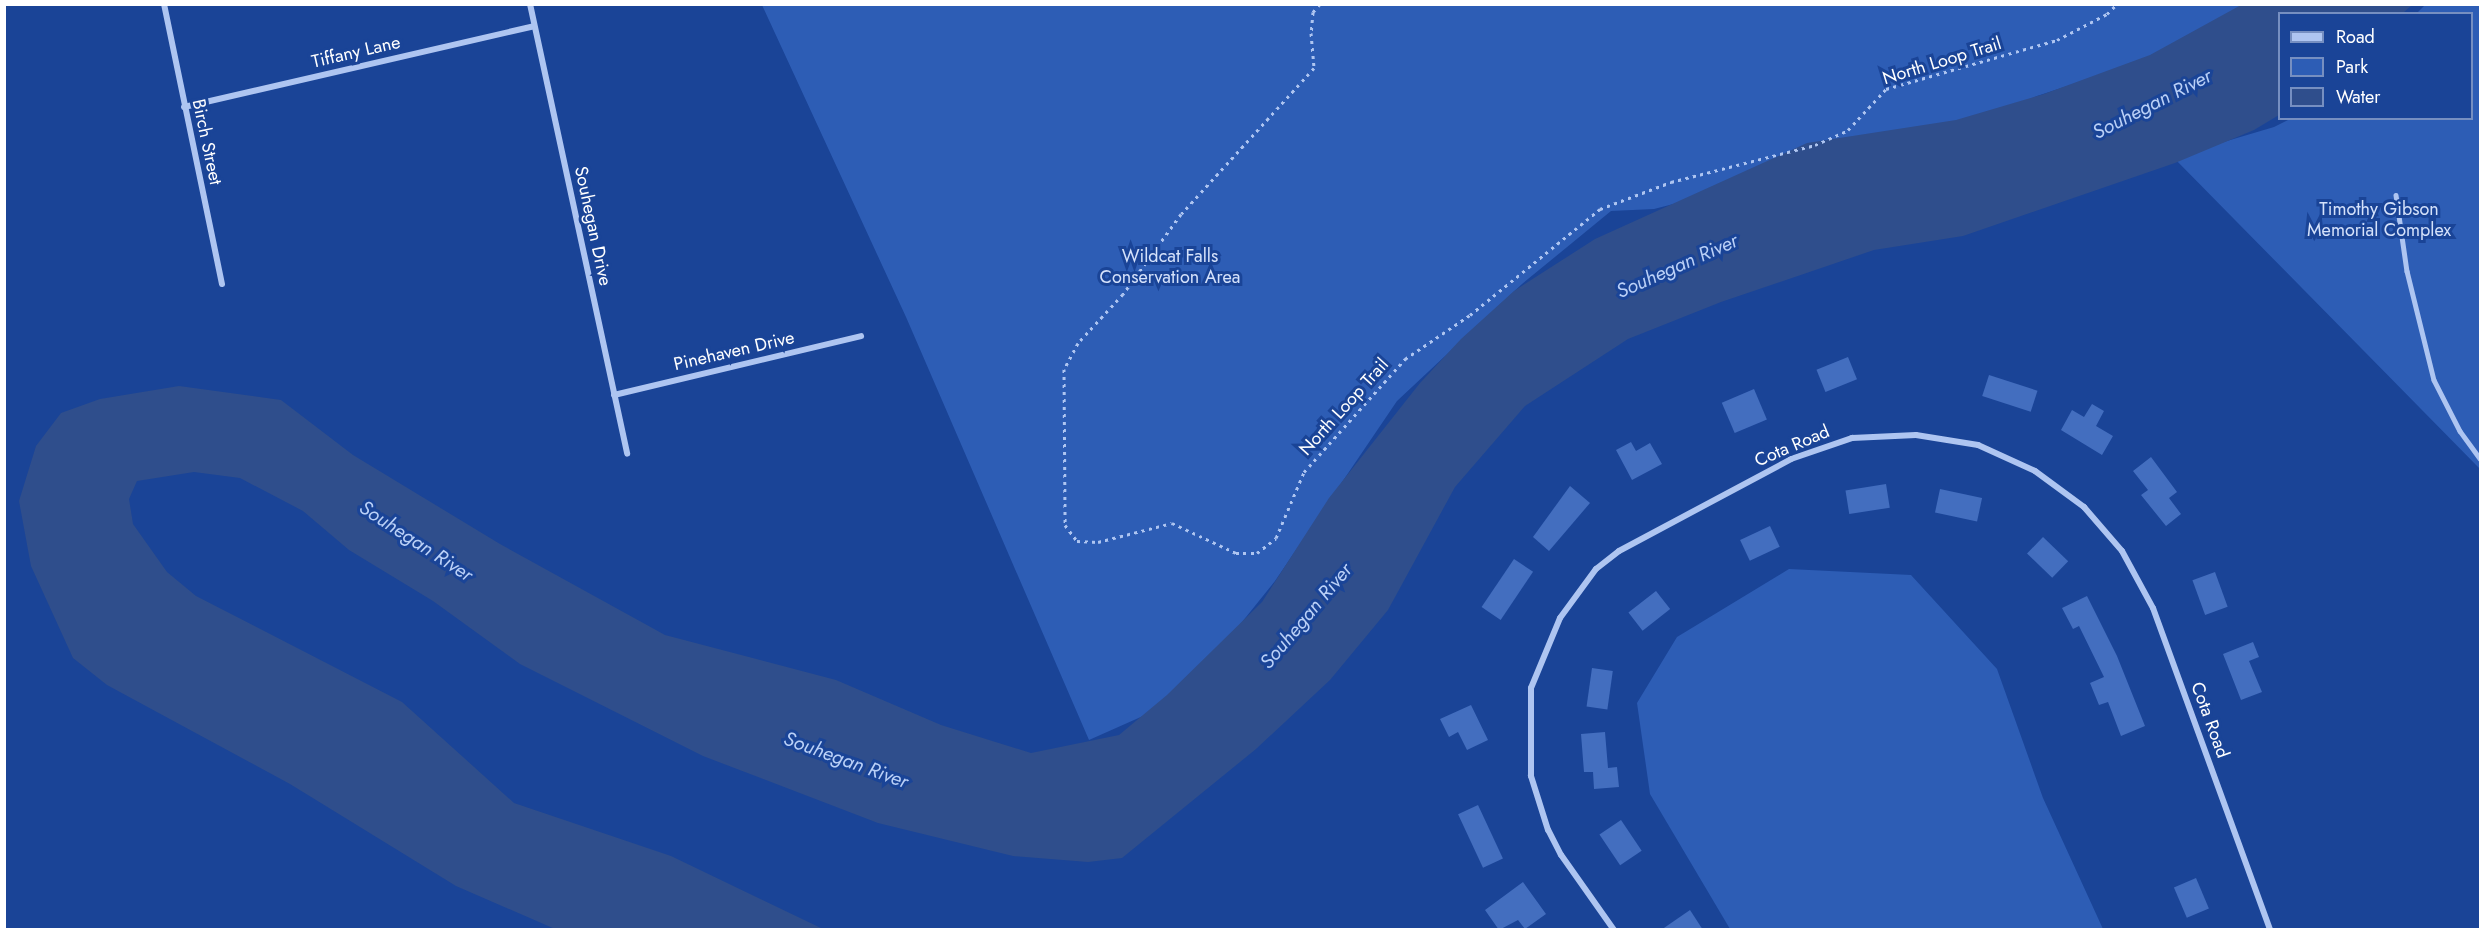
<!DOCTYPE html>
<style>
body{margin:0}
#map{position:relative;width:2485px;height:934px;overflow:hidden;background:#1a4497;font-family:Jost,sans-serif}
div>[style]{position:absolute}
.green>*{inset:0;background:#2d5db5}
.water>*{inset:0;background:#2f4e8c}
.building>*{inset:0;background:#436ebf;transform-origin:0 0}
.path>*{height:3px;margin-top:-1.5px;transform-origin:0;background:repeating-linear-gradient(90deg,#aec5f1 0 3px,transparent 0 7.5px)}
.lane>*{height:4.5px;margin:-2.25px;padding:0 2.25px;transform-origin:2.25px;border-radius:2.25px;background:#aec5f1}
.street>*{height:6px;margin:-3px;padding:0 3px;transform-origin:3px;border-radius:3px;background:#aec5f1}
span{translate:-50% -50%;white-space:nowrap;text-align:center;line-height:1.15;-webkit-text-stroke:6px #1a4497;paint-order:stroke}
.street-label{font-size:18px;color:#fff}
.park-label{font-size:18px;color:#d5e2fb}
.water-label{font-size:20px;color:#bad0f7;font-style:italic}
.frame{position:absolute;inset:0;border:6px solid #fff;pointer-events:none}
.legend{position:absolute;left:2278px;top:12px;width:195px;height:108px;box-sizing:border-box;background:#1a4497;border:2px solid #768fc1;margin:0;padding:8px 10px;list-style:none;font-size:18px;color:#fff}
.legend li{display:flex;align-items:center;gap:12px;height:30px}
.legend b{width:30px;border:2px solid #768fc1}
</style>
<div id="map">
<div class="green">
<i style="clip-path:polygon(762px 5px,2248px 5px,2146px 60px,2037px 96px,1960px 130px,1654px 209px,1611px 211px,1522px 284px,1397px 401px,1275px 581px,1201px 673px,1152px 712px,1089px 740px,906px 317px)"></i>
<i style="clip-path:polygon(2425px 5px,2480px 5px,2480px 469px,2173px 157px,2274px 127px,2290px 119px,2472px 118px,2472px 14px,2417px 13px)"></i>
<i style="clip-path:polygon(1789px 569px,1911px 575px,1997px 669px,2043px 798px,2103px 929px,1730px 929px,1650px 794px,1637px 703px,1677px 637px)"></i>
</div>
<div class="water">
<i style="clip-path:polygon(2241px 5px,2412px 5px,2403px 13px,2280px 14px,2279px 115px,2254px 130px,2175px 163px,1963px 236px,1874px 250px,1721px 302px,1628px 339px,1525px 406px,1455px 487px,1388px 610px,1330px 680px,1256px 749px,1122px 858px,1088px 862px,1013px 856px,878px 823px,703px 756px,520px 664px,433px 601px,349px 550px,303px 511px,240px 478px,194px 472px,137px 481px,129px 499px,133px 524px,167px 572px,196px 596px,402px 702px,514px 803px,671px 856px,823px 929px,555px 929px,456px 886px,290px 784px,107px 685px,73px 658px,31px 566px,19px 501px,36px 446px,61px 413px,100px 399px,179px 386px,281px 400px,353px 455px,500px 544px,665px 635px,836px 680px,941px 725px,1031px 753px,1119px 735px,1167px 695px,1262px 602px,1329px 498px,1420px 383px,1461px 339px,1514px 291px,1595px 239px,1807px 143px,1956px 120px,2044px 94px,2150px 55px)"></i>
</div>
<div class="building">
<i style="left:1848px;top:357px;width:24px;height:34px;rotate:68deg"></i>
<i style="left:1989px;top:375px;width:51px;height:22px;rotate:18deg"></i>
<i style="left:1754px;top:389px;width:33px;height:35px;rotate:67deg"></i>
<i style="clip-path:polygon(2092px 404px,2104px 411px,2096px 426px,2113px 436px,2102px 455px,2061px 430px,2072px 410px,2084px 417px)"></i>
<i style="clip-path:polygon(1631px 442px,1636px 451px,1650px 443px,1662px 464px,1632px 480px,1616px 450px)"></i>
<i style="clip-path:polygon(2151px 457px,2177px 492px,2169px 498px,2181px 514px,2166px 526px,2141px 495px,2148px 490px,2133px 471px)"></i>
<i style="left:1886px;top:484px;width:24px;height:41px;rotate:81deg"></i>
<i style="clip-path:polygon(1570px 486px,1590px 503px,1549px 551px,1533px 537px)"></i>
<i style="left:1940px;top:489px;width:43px;height:24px;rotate:12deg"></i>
<i style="left:1770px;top:526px;width:23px;height:33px;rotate:65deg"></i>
<i style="left:2043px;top:537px;width:35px;height:23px;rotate:44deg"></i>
<i style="left:1514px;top:559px;width:23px;height:58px;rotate:34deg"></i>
<i style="left:2215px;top:572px;width:37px;height:24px;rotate:70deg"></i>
<i style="left:1656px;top:591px;width:23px;height:35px;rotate:52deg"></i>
<i style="clip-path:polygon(2087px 596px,2117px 656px,2145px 726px,2121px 736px,2108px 702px,2099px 705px,2090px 683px,2104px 677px,2079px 626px,2073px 629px,2062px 608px)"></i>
<i style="clip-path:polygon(2253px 642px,2259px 657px,2249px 661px,2262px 692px,2241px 700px,2223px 654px)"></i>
<i style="left:1592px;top:668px;width:21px;height:39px;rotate:8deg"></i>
<i style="clip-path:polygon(1471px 705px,1488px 740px,1467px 750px,1458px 732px,1449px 737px,1440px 719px)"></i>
<i style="clip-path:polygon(1605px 732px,1608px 768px,1617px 767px,1619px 787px,1594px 789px,1593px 772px,1584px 772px,1581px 734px)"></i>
<i style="left:1478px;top:805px;width:59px;height:22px;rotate:65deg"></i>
<i style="left:1621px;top:820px;width:37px;height:26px;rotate:56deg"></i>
<i style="left:2196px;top:878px;width:33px;height:24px;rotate:67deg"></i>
<i style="clip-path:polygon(1523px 882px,1546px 914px,1525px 929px,1518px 920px,1499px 930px,1485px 910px)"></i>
<i style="clip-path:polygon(1690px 910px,1703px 930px,1661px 930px)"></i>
</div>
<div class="path">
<i style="left:1320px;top:4px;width:11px;rotate:131deg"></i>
<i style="left:1313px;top:12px;width:21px;rotate:95deg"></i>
<i style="left:1311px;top:33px;width:35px;rotate:85deg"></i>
<i style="left:1314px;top:68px;width:197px;rotate:132.3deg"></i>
<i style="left:1181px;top:214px;width:99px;rotate:125.9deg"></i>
<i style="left:1123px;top:294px;width:67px;rotate:132.6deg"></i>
<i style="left:1078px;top:343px;width:30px;rotate:118deg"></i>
<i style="left:1064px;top:369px;width:156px;rotate:89.6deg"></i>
<i style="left:1065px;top:525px;width:20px;rotate:53deg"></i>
<i style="left:1077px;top:541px;width:21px;rotate:3deg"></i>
<i style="left:1098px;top:542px;width:76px;rotate:-14.4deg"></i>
<i style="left:1172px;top:523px;width:71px;rotate:25.1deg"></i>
<i style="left:1236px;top:553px;width:21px"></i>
<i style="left:1257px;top:553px;width:24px;rotate:-38deg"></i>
<i style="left:1276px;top:538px;width:72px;rotate:-67deg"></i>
<i style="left:1304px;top:472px;width:152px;rotate:-48.2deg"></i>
<i style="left:1405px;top:359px;width:78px;rotate:-34.1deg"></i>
<i style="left:1470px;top:315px;width:168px;rotate:-39.2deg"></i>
<i style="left:1600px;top:209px;width:76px;rotate:-20.8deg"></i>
<i style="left:1671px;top:182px;width:149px;rotate:-14.4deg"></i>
<i style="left:1815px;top:145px;width:36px;rotate:-24deg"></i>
<i style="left:1848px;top:130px;width:56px;rotate:-47.2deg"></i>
<i style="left:1886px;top:89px;width:178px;rotate:-16deg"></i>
<i style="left:2057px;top:40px;width:56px;rotate:-27.5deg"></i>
<i style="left:2107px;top:14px;width:14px;rotate:-45deg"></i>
</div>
<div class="lane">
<i style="left:2396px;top:195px;width:77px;rotate:81.8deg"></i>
<i style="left:2407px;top:271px;width:112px;rotate:76.1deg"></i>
<i style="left:2434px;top:380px;width:57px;rotate:63deg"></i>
<i style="left:2460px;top:431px;width:34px;rotate:54deg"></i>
</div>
<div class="street">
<i style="left:164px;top:4px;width:286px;rotate:78.3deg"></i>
<i style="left:530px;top:4px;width:460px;rotate:77.8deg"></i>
<i style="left:184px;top:107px;width:359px;rotate:-13deg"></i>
<i style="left:614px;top:395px;width:254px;rotate:-13.4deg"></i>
<i style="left:1614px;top:930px;width:92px;rotate:-125.2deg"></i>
<i style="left:1561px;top:855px;width:28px;rotate:-117deg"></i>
<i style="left:1548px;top:830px;width:57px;rotate:-107.5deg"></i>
<i style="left:1531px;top:776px;width:88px;rotate:-90deg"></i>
<i style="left:1531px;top:688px;width:76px;rotate:-67.5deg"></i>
<i style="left:1560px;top:618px;width:61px;rotate:-53.7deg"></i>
<i style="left:1596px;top:569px;width:29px;rotate:-38deg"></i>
<i style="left:1619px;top:551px;width:195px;rotate:-28.1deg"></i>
<i style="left:1791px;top:459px;width:65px;rotate:-19deg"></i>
<i style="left:1852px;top:438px;width:64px;rotate:-2.7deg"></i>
<i style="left:1916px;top:435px;width:63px;rotate:9.2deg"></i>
<i style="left:1978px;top:445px;width:63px;rotate:24.5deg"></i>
<i style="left:2035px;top:471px;width:61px;rotate:36.3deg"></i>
<i style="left:2084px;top:507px;width:58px;rotate:49.2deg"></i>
<i style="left:2122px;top:551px;width:65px;rotate:61.5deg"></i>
<i style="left:2153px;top:608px;width:343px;rotate:70deg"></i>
</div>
<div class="street-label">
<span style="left:356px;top:52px;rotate:-13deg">Tiffany Lane</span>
<span style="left:1942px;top:61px;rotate:-17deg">North Loop Trail</span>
<span style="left:207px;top:142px;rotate:78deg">Birch Street</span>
<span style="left:593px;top:226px;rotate:78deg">Souhegan Drive</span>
<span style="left:734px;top:351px;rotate:-13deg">Pinehaven Drive</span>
<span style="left:1344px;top:407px;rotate:-48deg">North Loop Trail</span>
<span style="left:1792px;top:446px;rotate:-23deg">Cota Road</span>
<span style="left:2210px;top:720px;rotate:70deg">Cota Road</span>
</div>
<div class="park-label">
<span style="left:2379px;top:220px">Timothy Gibson<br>Memorial Complex</span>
<span style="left:1170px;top:267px">Wildcat Falls<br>Conservation Area</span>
</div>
<div class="water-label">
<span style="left:2152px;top:104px;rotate:-27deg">Souhegan River</span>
<span style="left:1677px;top:266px;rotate:-24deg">Souhegan River</span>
<span style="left:416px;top:541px;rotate:33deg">Souhegan River</span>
<span style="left:1306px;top:616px;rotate:-50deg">Souhegan River</span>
<span style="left:846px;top:760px;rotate:20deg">Souhegan River</span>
</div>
<div class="frame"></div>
<ul class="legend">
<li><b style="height:8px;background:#aec5f1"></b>Road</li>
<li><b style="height:16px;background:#2d5db5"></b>Park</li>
<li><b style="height:16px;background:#2f4e8c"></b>Water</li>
</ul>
</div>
